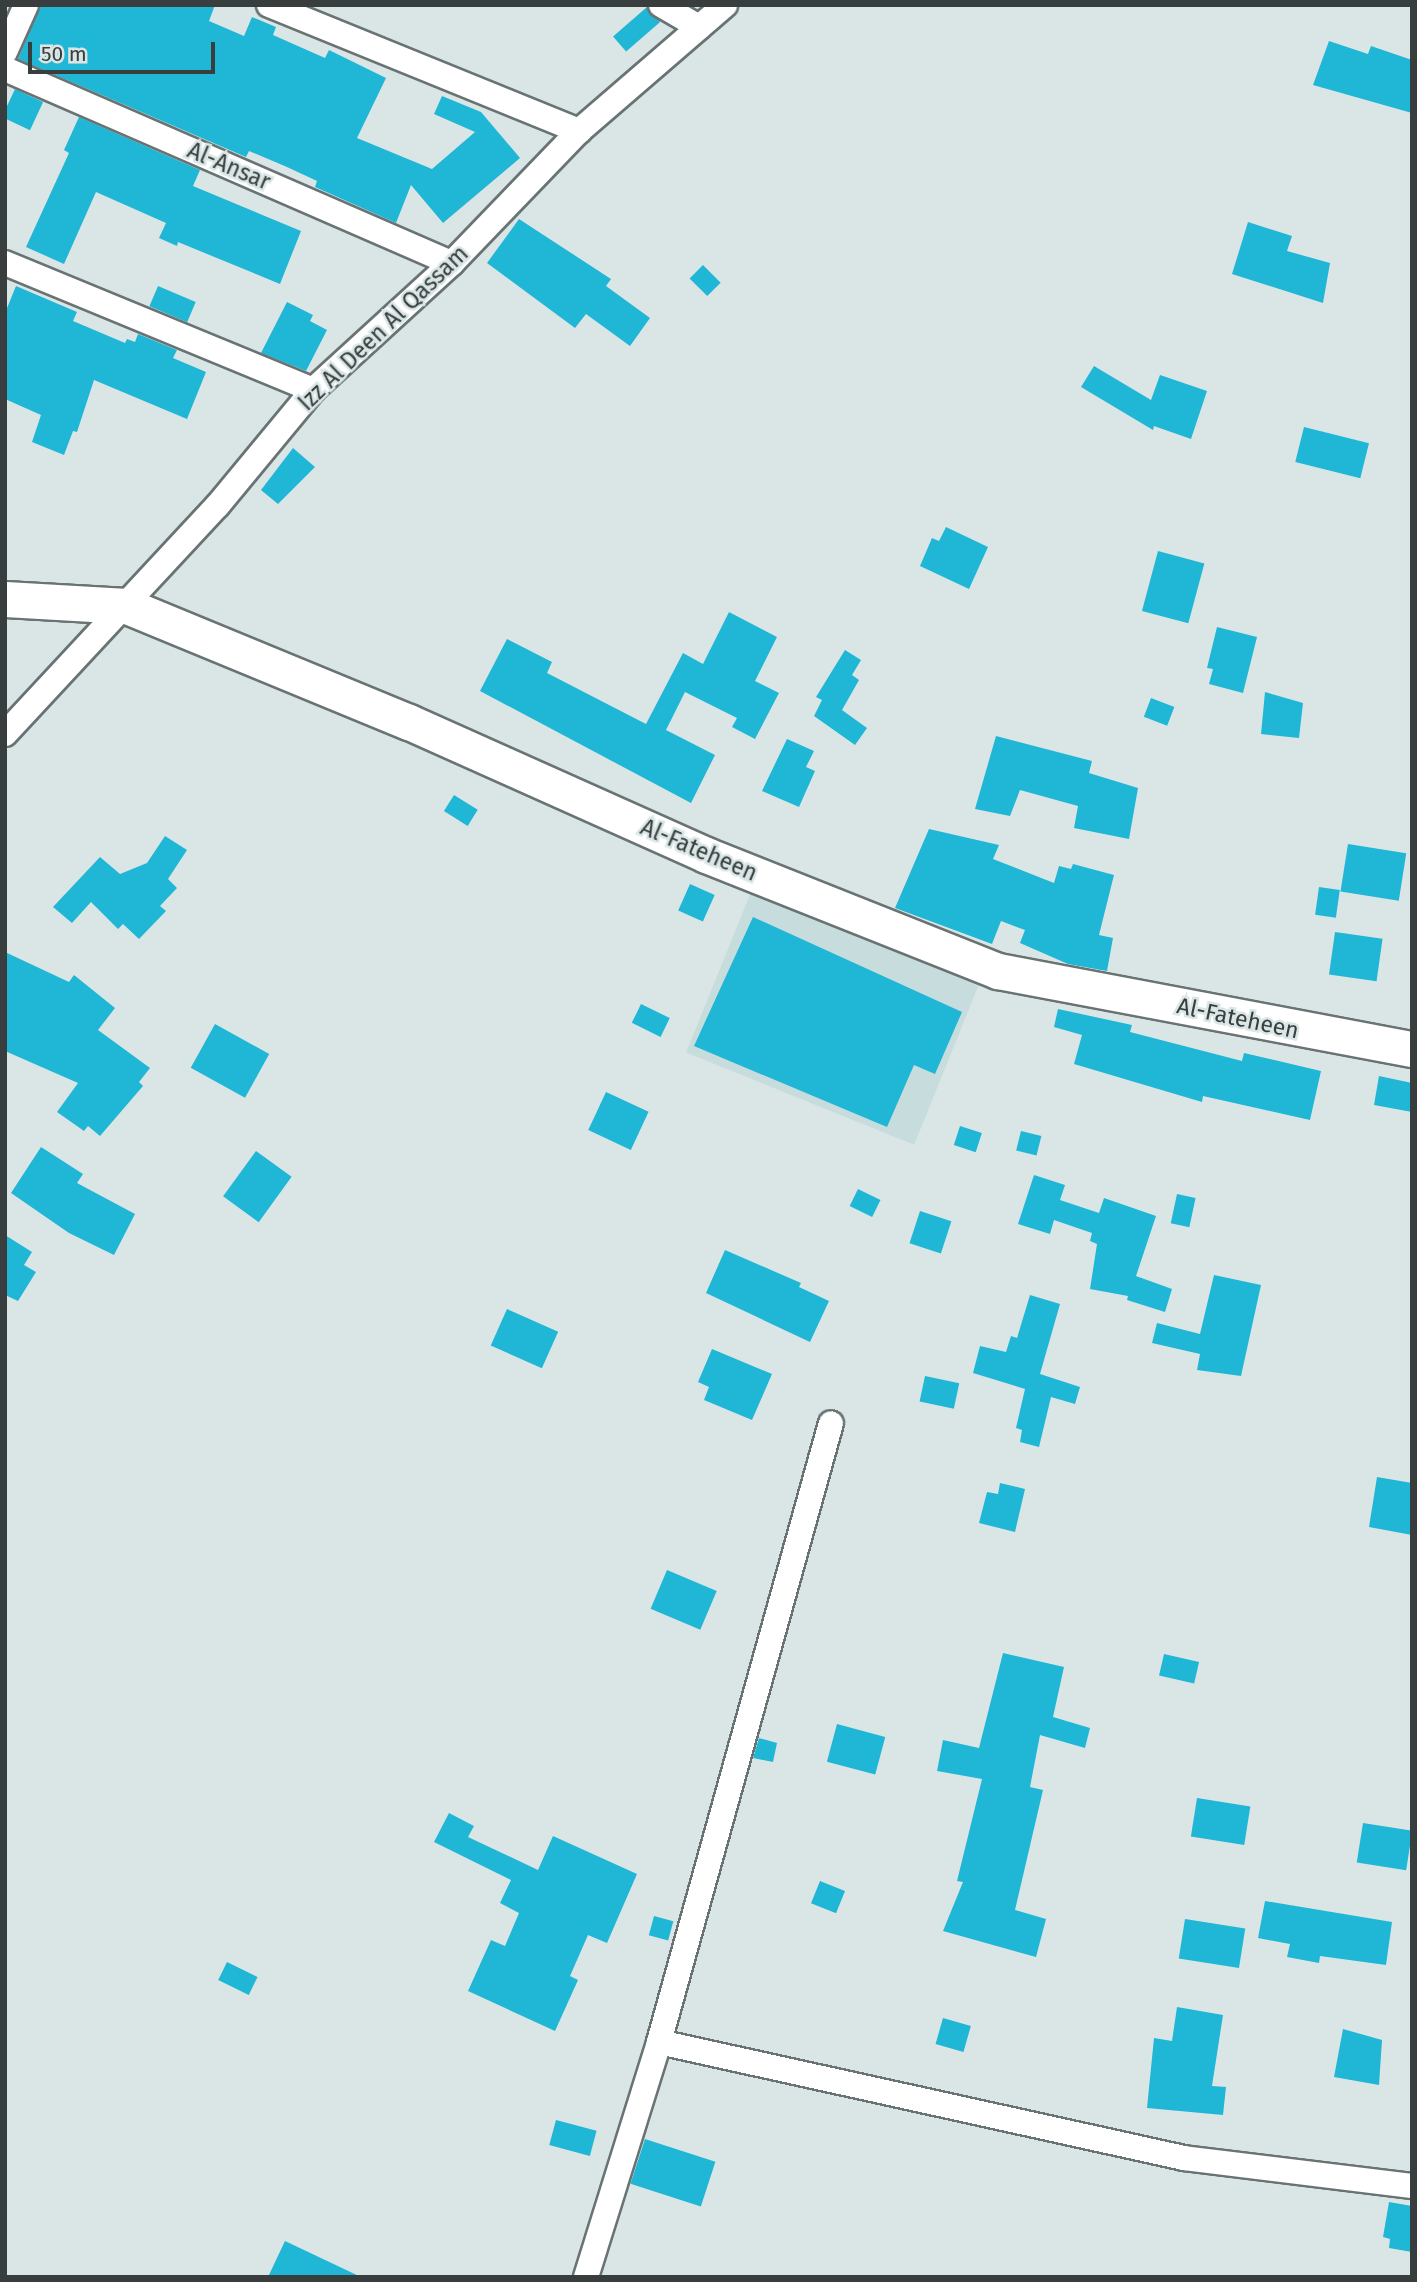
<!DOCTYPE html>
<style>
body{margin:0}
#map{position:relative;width:1417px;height:2282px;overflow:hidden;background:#dae6e6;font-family:"Fira Sans",sans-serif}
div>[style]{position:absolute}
.built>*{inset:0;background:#c7dcdc;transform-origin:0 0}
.building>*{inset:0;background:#20b6d5;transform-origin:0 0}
.roads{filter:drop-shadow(2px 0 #697373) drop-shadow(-2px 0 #697373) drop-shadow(0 2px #697373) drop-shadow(0 -2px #697373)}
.street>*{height:24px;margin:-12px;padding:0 12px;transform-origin:12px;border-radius:12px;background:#fff}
.secondary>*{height:35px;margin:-17.5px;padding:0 17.5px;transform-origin:17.5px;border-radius:17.5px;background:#fff}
span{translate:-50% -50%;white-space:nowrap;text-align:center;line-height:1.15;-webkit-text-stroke:5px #dae6e6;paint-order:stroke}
.street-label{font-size:23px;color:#383d3d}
.frame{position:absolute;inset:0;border:7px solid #383d3d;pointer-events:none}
.scale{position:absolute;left:28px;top:42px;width:187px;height:32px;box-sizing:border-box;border:4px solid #383d3d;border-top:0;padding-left:9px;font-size:21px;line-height:24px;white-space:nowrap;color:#383d3d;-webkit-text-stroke:5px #dae6e6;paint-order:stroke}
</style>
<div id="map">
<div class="built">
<i style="left:755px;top:882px;width:246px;height:184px;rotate:22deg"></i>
</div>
<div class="building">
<i style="clip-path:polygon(41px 5px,215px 5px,209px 21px,244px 36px,252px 17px,276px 27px,273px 35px,325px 58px,329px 50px,386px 78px,357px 138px,432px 169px,475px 132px,434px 114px,442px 96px,481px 112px,520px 158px,443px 223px,411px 185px,396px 223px,315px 187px,317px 181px,287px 167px,249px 151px,246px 157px,18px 59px)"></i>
<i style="left:647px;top:7px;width:20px;height:45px;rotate:49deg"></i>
<i style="clip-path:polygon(1329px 41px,1368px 54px,1371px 46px,1412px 60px,1412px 113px,1313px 85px)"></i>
<i style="left:15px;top:89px;width:31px;height:31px;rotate:25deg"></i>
<i style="clip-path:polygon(79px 117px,200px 170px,193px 186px,301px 231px,280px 284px,178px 242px,177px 246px,159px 238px,166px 223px,96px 192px,64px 264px,26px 247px,69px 153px,64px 150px)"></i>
<i style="clip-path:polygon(519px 219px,611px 279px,606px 286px,650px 318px,630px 346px,586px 314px,575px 328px,487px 263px)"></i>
<i style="clip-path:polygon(1248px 222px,1292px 236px,1287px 251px,1330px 263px,1323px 303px,1232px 274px)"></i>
<i style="left:703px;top:265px;width:25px;height:19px;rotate:45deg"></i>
<i style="clip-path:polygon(16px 286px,77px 312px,73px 321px,125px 343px,127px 339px,135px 342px,138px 334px,177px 350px,173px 358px,206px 372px,187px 419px,94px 380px,77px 432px,73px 431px,64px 455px,32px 442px,41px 415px,5px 399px,5px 313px)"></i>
<i style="left:158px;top:286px;width:41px;height:22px;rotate:23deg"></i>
<i style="clip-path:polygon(287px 302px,313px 315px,310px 321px,327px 330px,306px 371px,261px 353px)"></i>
<i style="clip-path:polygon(1094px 366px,1151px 400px,1160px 375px,1207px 391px,1191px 439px,1154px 426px,1153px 430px,1081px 387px)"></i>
<i style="left:1304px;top:427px;width:67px;height:36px;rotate:14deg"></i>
<i style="clip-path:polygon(293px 448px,315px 467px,278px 504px,261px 490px)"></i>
<i style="clip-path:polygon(946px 527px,988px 547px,969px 589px,920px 566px,932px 538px,939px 541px)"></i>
<i style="left:1158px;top:551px;width:48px;height:62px;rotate:15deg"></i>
<i style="clip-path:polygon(729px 612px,777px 637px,755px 681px,779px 693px,755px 739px,732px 727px,737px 718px,685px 692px,666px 730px,715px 755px,691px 803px,480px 691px,507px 639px,552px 662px,547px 673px,646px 724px,683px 653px,703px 664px)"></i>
<i style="clip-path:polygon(1217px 627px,1257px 637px,1243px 693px,1209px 684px,1213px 669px,1207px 668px)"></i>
<i style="clip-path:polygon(845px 650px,861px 660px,852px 675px,859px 680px,842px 710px,867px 728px,855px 745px,814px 716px,822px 700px,816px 697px)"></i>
<i style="clip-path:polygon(1265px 692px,1303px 703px,1299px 738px,1261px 734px)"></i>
<i style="left:1151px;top:698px;width:25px;height:20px;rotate:21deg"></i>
<i style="clip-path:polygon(996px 736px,1092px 761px,1089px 773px,1138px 788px,1129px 839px,1074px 828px,1078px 806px,1020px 790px,1010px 816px,975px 809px)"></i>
<i style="clip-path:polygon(787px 739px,814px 751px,806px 767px,815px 771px,799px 807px,762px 791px)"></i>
<i style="left:454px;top:795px;width:28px;height:19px;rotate:32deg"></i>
<i style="clip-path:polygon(929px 829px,999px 845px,993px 859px,1054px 883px,1059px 866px,1071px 869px,1073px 864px,1114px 875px,1099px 935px,1113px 938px,1107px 971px,1068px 964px,1020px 943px,1025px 930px,1001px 921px,992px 944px,895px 908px)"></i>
<i style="clip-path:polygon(165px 836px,187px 850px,168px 879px,177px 888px,160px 906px,166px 911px,139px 939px,123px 924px,118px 929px,91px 902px,72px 923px,53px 907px,100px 857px,120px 874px,147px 863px)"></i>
<i style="left:1348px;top:844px;width:59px;height:48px;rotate:9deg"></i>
<i style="left:690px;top:884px;width:27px;height:29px;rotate:24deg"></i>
<i style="left:1319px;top:887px;width:21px;height:28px;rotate:8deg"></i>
<i style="clip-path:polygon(753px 917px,962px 1012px,935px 1074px,914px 1065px,887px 1127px,694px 1046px)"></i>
<i style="left:1335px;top:932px;width:48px;height:43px;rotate:8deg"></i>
<i style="clip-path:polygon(5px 952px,69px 982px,74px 975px,115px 1008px,98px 1030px,150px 1068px,139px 1082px,143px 1086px,100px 1136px,88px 1126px,84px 1131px,57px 1112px,78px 1083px,5px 1051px)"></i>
<i style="left:641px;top:1004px;width:32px;height:21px;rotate:26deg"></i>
<i style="clip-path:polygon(1058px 1009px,1132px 1025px,1130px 1032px,1242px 1061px,1244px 1053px,1321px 1071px,1310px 1120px,1203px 1096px,1202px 1102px,1074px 1064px,1082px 1035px,1054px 1027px)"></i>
<i style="left:215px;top:1024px;width:62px;height:50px;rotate:29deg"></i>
<i style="clip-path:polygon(1379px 1076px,1412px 1083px,1412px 1112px,1374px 1105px)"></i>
<i style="left:606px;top:1092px;width:47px;height:42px;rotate:25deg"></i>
<i style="left:960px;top:1126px;width:23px;height:20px;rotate:18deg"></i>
<i style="left:1021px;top:1131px;width:21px;height:20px;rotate:14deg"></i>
<i style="clip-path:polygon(41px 1147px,83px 1174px,77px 1183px,135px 1214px,114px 1255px,69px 1233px,11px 1193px)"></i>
<i style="left:256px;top:1151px;width:44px;height:56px;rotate:36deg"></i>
<i style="clip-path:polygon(1034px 1175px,1065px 1185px,1060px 1200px,1099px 1213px,1104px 1198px,1156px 1216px,1136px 1276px,1172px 1289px,1165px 1312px,1127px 1300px,1128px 1296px,1090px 1289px,1097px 1244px,1090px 1241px,1092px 1233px,1054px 1220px,1050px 1234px,1018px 1224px)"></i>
<i style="left:858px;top:1189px;width:25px;height:19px;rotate:26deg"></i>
<i style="left:1177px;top:1194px;width:19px;height:30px;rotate:12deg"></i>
<i style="left:920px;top:1211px;width:33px;height:34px;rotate:18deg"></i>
<i style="clip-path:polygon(5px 1235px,32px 1252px,24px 1265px,36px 1272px,18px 1301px,5px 1295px)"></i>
<i style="clip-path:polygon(725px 1250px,801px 1283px,799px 1287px,829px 1301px,810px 1342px,706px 1293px)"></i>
<i style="clip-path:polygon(1214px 1275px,1261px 1285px,1241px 1376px,1197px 1370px,1200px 1354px,1152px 1343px,1157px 1323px,1200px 1334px)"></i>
<i style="clip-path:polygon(1030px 1295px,1060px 1304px,1040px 1374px,1080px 1387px,1075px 1404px,1051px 1397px,1039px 1447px,1020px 1442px,1022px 1430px,1016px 1428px,1025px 1389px,973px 1373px,980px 1346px,1006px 1352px,1011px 1336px,1017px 1338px)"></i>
<i style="left:507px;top:1309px;width:56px;height:40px;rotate:24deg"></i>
<i style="clip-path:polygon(712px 1349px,772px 1374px,752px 1420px,704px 1400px,709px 1387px,698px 1382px)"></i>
<i style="left:925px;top:1376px;width:35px;height:26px;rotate:12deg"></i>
<i style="clip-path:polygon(1377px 1477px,1412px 1483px,1412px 1535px,1369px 1527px)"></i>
<i style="clip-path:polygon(1000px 1483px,1025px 1489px,1015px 1532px,979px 1523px,987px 1492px,998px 1494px)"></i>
<i style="left:667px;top:1570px;width:54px;height:42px;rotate:23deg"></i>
<i style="clip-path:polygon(1003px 1653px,1064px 1667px,1053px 1717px,1090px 1728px,1085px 1748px,1040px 1735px,1030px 1787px,1043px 1790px,1015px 1910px,1046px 1919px,1036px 1957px,943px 1931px,963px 1882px,957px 1881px,982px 1779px,937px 1771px,943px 1740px,979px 1748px)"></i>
<i style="left:1164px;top:1654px;width:36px;height:22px;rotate:13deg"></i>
<i style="left:837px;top:1724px;width:50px;height:39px;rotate:15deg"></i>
<i style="clip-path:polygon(759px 1738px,777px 1743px,773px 1762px,753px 1758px)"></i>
<i style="left:1197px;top:1798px;width:54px;height:39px;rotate:9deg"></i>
<i style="clip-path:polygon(449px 1813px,474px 1826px,468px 1837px,538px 1870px,553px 1836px,637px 1874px,607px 1943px,588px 1935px,570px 1976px,578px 1980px,555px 2031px,468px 1991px,491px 1940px,505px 1946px,519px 1913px,500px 1903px,511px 1880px,434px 1842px)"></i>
<i style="left:1363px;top:1823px;width:50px;height:40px;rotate:9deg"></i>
<i style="left:820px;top:1881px;width:27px;height:24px;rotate:22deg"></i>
<i style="clip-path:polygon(1265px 1901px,1392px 1922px,1386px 1965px,1320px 1956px,1319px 1963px,1287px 1957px,1290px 1944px,1258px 1938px)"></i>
<i style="left:654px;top:1916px;width:20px;height:20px;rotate:15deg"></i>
<i style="left:1185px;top:1919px;width:61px;height:40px;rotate:9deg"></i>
<i style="left:227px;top:1962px;width:34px;height:20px;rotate:26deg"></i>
<i style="clip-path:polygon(1177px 2007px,1223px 2015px,1212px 2086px,1226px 2087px,1223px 2115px,1147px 2108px,1154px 2038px,1172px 2041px)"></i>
<i style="left:943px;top:2018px;width:29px;height:27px;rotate:16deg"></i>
<i style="clip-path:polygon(1343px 2029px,1382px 2040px,1379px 2085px,1334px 2077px)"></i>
<i style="left:556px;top:2120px;width:42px;height:26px;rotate:15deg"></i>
<i style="left:645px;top:2139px;width:74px;height:47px;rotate:18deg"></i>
<i style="clip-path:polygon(1389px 2202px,1412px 2206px,1412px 2252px,1389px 2248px,1390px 2239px,1383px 2237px)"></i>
<i style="clip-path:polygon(285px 2241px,361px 2277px,268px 2277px)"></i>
</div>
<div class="roads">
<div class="street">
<i style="left:269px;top:5px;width:335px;rotate:22.1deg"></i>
<i style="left:661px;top:5px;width:44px;rotate:30.1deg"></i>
<i style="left:5px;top:52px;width:51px;rotate:-65.9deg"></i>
<i style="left:5px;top:69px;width:487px;rotate:23.5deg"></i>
<i style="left:5px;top:263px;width:333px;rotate:22.4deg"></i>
<i style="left:5px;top:734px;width:313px;rotate:-47.1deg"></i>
<i style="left:218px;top:505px;width:149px;rotate:-50.4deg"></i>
<i style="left:313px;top:390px;width:188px;rotate:-42.4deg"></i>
<i style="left:452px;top:263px;width:183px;rotate:-46.1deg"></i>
<i style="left:579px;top:131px;width:193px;rotate:-40.8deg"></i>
<i style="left:659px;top:2042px;width:538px;rotate:12.46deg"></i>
<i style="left:1184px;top:2158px;width:230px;rotate:7deg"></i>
<i style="left:586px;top:2277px;width:246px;rotate:-72.7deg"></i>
<i style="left:659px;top:2042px;width:642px;rotate:-74.47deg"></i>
</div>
<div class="secondary">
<i style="left:5px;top:599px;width:122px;rotate:3.3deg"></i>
<i style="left:127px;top:606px;width:305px;rotate:22.4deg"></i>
<i style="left:409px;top:722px;width:325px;rotate:24.1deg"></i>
<i style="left:706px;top:855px;width:314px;rotate:21.7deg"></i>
<i style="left:998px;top:971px;width:421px;rotate:10.7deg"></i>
</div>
</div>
<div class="street-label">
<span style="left:229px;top:166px;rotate:23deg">Al-Ansar</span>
<span style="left:383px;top:328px;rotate:-44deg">Izz Al Deen Al Qassam</span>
<span style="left:699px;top:850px;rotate:23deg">Al-Fateheen</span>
<span style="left:1238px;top:1018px;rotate:12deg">Al-Fateheen</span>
</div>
<div class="frame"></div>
<div class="scale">50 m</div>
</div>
